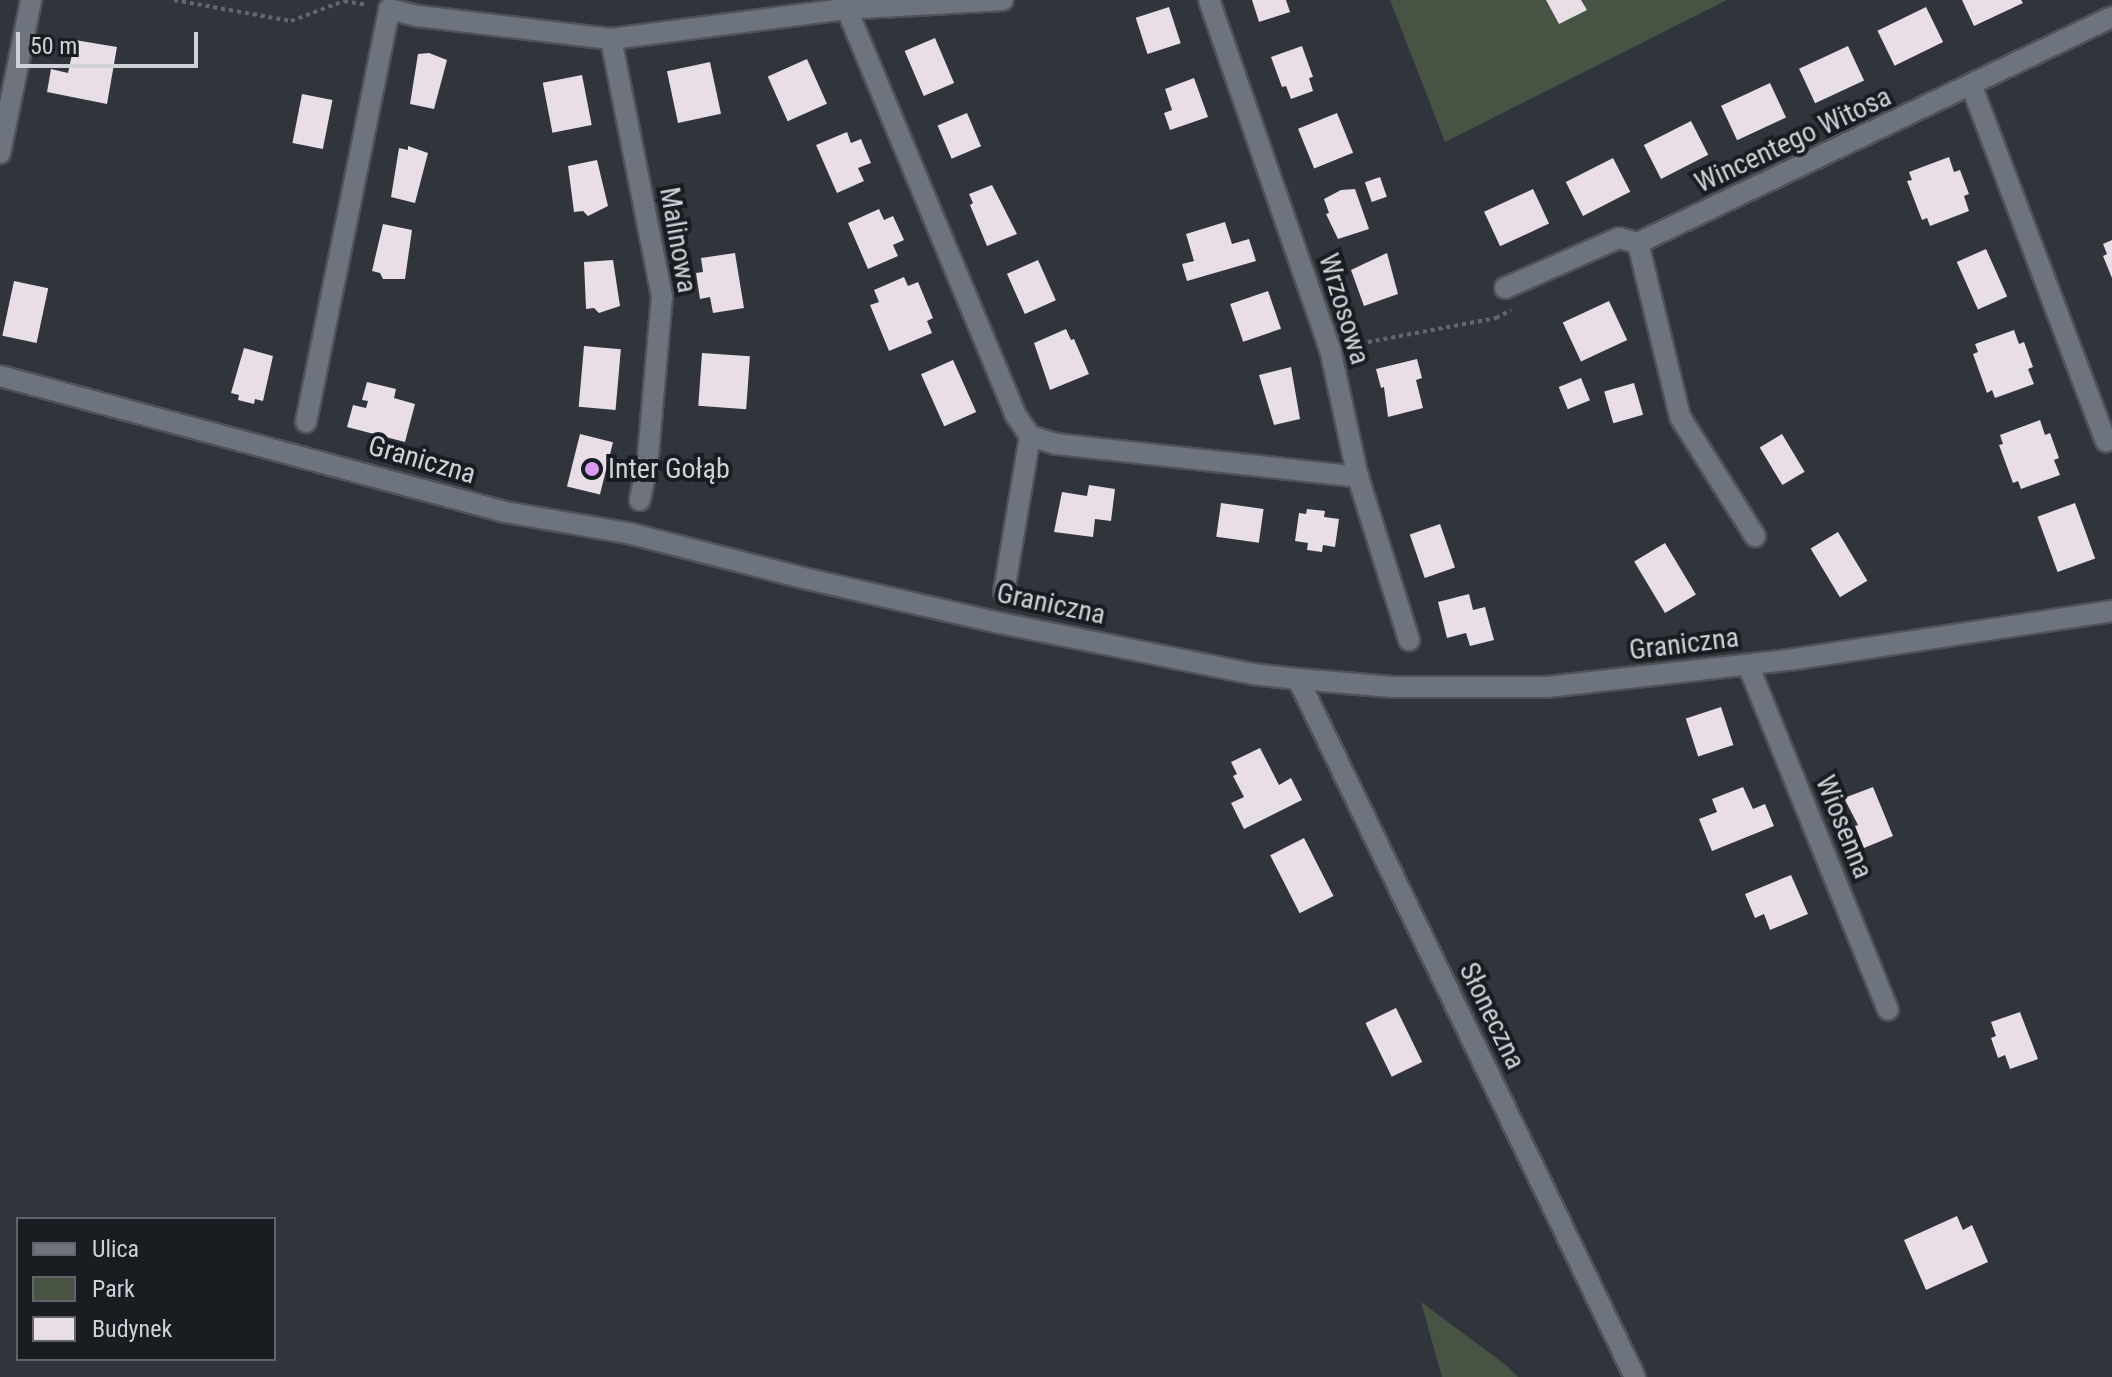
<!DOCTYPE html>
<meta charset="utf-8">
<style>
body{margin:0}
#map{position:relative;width:2112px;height:1377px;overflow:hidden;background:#2f343d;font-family:"Roboto Condensed",sans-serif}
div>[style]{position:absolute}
.green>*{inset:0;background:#475444}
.building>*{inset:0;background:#e9dde6;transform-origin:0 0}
.path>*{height:4px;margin-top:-2px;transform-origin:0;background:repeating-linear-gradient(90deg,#62676f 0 4px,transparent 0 8px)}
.roads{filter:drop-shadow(2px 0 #4e535a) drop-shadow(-2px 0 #4e535a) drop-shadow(0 2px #4e535a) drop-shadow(0 -2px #4e535a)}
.minor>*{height:20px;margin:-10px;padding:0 10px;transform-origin:10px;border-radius:10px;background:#6d747e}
.dots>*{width:22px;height:22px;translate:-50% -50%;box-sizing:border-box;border:4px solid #191c20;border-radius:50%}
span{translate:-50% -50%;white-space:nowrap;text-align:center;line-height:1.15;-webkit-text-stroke:8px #191c20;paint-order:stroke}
.street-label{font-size:28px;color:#ced2d7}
.poi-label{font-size:28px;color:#ced2d7}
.left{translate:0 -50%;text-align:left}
.legend{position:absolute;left:16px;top:1217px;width:260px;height:144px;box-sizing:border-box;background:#191c20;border:2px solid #616569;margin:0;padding:10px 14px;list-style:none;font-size:24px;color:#ced2d7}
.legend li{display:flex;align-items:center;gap:16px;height:40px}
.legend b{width:40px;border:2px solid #616569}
.scale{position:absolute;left:16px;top:32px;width:182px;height:36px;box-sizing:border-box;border:4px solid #ced2d7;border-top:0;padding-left:10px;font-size:24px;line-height:28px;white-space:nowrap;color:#ced2d7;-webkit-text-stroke:6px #191c20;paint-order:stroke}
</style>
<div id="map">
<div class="green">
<i style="clip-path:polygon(1390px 0,1727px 0,1445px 142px)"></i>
<i style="clip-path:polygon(1421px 1302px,1506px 1365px,1518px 1377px,1442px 1377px)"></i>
</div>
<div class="building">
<i style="clip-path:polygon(1252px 0,1286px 0,1290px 12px,1259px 22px)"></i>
<i style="clip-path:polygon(1546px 0,1581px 0,1587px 10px,1559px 24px)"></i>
<i style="clip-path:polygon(1962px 0,2021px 0,2023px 3px,1974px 26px)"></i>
<i style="left:1169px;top:7px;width:38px;height:35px;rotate:72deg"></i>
<i style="left:1926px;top:7px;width:39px;height:54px;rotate:64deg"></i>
<i style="left:935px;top:38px;width:49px;height:33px;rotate:67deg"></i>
<i style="clip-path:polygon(75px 40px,117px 47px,107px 104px,47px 92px,51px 69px,68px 73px)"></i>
<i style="clip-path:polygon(1302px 46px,1313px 77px,1309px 78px,1313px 91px,1291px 99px,1286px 86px,1282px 87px,1271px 57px)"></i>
<i style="left:1848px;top:46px;width:38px;height:54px;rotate:65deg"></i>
<i style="clip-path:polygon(429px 53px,447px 60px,434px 109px,410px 104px,418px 54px)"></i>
<i style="left:807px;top:59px;width:49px;height:43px;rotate:66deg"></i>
<i style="left:710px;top:62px;width:53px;height:44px;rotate:78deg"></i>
<i style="left:582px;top:75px;width:51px;height:40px;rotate:79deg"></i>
<i style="clip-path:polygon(1194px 78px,1208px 117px,1170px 130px,1164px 113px,1172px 110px,1165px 89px)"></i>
<i style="left:1770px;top:83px;width:38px;height:54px;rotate:65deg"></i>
<i style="left:302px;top:94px;width:31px;height:50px;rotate:11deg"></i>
<i style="left:967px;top:113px;width:36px;height:32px;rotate:67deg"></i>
<i style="left:1337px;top:113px;width:43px;height:42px;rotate:68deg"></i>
<i style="left:1691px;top:121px;width:38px;height:53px;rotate:63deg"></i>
<i style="clip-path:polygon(847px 132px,851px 143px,861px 139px,871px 163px,858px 168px,864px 181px,837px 193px,816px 145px)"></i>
<i style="clip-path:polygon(408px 146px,428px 153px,415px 203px,391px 197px,399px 148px,408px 150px)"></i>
<i style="clip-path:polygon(1949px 157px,1954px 172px,1960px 170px,1969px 194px,1964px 196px,1969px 211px,1930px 226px,1927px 218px,1922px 220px,1907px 181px,1912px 180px,1909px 172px)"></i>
<i style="left:1613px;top:158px;width:38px;height:53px;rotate:63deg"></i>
<i style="clip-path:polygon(597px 160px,608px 206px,588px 216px,583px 211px,574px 212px,568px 166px)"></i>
<i style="left:1380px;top:177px;width:21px;height:16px;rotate:71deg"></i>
<i style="clip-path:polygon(992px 185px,1017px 234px,987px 246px,970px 205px,973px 203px,969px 194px)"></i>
<i style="clip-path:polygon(1355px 189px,1369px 229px,1338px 239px,1326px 214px,1329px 213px,1324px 199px,1341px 190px)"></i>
<i style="left:1533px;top:189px;width:38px;height:54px;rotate:65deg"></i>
<i style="clip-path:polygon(879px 209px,884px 220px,893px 216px,904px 240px,893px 245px,898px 256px,868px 269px,848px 223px)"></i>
<i style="clip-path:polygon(1225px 222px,1232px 244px,1249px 239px,1256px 261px,1187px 281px,1182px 264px,1194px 261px,1186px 234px)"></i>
<i style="clip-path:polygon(383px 224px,412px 230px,405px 279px,383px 279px,380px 273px,372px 271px)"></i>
<i style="clip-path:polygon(2112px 240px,2112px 278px,2103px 256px,2107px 254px,2103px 244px)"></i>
<i style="left:1986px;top:249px;width:52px;height:32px;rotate:66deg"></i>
<i style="clip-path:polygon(735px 253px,744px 308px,713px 313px,710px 297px,700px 299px,696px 273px,703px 272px,701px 258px)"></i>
<i style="clip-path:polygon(1387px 253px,1398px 294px,1364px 306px,1351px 270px)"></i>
<i style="clip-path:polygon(613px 260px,620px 306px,599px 313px,594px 308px,586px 309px,584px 262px)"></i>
<i style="left:1038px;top:260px;width:44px;height:34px;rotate:66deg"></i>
<i style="clip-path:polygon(904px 277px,908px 286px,918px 282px,933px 318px,927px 321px,932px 333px,889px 351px,870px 305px,879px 302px,874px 290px)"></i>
<i style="left:14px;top:281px;width:35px;height:56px;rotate:12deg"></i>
<i style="left:1268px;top:291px;width:40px;height:40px;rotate:71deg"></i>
<i style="left:1609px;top:301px;width:43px;height:51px;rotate:65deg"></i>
<i style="clip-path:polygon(1066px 329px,1071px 340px,1074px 339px,1089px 374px,1050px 390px,1034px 343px)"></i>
<i style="clip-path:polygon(2014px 330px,2019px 344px,2024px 342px,2033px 367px,2028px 369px,2034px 384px,1995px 398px,1992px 390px,1987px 393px,1973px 354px,1978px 352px,1975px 344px)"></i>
<i style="left:584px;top:346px;width:37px;height:61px;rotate:5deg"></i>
<i style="clip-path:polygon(244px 348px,273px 356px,263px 401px,255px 399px,254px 404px,238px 400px,239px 395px,231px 393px)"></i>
<i style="left:702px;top:353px;width:48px;height:53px;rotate:4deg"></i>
<i style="clip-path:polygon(1417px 359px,1422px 378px,1416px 380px,1423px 408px,1388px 417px,1384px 387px,1381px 388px,1376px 369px)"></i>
<i style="left:953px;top:360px;width:57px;height:35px;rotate:66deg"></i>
<i style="clip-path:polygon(1291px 367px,1300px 419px,1274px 425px,1259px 375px)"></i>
<i style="left:1581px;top:378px;width:24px;height:24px;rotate:68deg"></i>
<i style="clip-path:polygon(367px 382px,396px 389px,394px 398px,415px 404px,405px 442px,347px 427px,353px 405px,366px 408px,368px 401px,362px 400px)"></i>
<i style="left:1634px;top:383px;width:33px;height:31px;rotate:74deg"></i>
<i style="clip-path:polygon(2040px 420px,2045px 435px,2050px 433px,2059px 458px,2054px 460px,2060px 475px,2021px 489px,2018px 481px,2013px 483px,1999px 445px,2003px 444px,2000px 435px)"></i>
<i style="left:580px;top:434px;width:34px;height:54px;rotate:14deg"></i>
<i style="left:1782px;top:434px;width:44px;height:26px;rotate:59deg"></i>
<i style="clip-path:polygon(1089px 485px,1115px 489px,1111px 521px,1095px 519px,1093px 537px,1054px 532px,1062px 492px,1087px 496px)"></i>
<i style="left:1221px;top:503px;width:43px;height:34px;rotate:8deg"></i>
<i style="left:2075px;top:503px;width:59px;height:40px;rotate:70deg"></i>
<i style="clip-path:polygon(1307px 509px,1325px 511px,1324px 517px,1339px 519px,1335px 547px,1323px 545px,1322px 552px,1307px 550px,1308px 543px,1295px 541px,1299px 513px,1306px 514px)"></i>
<i style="left:1440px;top:524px;width:46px;height:32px;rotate:71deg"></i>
<i style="left:1838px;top:532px;width:57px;height:32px;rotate:59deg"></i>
<i style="left:1665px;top:543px;width:60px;height:36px;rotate:59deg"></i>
<i style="clip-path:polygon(1469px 594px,1473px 610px,1485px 607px,1494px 640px,1470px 646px,1466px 633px,1447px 638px,1438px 602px)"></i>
<i style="left:1721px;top:707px;width:40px;height:37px;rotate:72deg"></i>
<i style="clip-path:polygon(1260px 748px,1279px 785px,1291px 778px,1302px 800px,1244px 829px,1231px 803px,1244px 797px,1233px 776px,1237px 774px,1231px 762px)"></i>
<i style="clip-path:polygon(1743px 787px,1753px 809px,1765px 804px,1774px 826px,1712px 851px,1699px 819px,1717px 812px,1712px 799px)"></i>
<i style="clip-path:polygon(1873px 787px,1893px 836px,1864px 848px,1855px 826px,1858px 825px,1844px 798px)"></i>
<i style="left:1304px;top:838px;width:65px;height:38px;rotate:63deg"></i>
<i style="clip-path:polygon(1791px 875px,1808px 914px,1770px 930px,1764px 914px,1755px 918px,1745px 894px)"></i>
<i style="left:1396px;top:1008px;width:60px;height:34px;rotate:64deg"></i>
<i style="clip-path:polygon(2020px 1012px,2038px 1059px,2010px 1069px,2005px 1055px,1998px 1058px,1991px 1038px,1996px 1036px,1991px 1022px)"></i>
<i style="clip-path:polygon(1957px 1216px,1963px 1230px,1972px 1225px,1988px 1262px,1926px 1290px,1904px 1240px)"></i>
</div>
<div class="path">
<i style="left:174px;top:0;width:119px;rotate:10.2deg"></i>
<i style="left:291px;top:21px;width:57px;rotate:-20.7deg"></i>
<i style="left:344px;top:1px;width:23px;rotate:10deg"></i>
<i style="left:1352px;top:345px;width:147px;rotate:-10.6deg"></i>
<i style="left:1496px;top:318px;width:17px;rotate:-28deg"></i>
</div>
<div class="roads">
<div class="minor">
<i style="left:843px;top:0;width:448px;rotate:67.4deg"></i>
<i style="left:1015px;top:414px;width:27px;rotate:56deg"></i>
<i style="left:1030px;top:436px;width:158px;rotate:99.5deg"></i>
<i style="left:1209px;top:0;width:369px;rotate:70.9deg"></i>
<i style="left:1330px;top:349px;width:131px;rotate:77.7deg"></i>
<i style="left:1358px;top:477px;width:171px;rotate:72.6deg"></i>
<i style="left:611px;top:39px;width:262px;rotate:78.8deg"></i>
<i style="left:662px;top:296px;width:171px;rotate:95deg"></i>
<i style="left:647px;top:466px;width:35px;rotate:102deg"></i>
<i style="left:1972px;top:87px;width:379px;rotate:69.3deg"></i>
<i style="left:0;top:153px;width:156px;rotate:-78.5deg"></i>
<i style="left:1638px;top:243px;width:179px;rotate:76.4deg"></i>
<i style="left:1680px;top:417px;width:141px;rotate:57.8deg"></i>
<i style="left:1505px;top:288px;width:124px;rotate:-23.7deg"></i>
<i style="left:1619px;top:238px;width:20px;rotate:15deg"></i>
<i style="left:1638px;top:243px;width:525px;rotate:-25.49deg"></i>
<i style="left:0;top:376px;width:523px;rotate:15.07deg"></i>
<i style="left:505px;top:512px;width:129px;rotate:9.8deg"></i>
<i style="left:632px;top:534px;width:172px;rotate:14.4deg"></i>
<i style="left:799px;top:577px;width:206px;rotate:12.9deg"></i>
<i style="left:1000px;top:623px;width:257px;rotate:11.4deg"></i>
<i style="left:1252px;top:674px;width:46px;rotate:6.2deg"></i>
<i style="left:1298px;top:679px;width:95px;rotate:4.8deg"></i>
<i style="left:1393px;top:687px;width:154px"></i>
<i style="left:1547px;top:687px;width:250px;rotate:-6.4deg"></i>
<i style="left:1795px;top:659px;width:321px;rotate:-8.6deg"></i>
<i style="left:306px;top:422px;width:421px;rotate:-78.6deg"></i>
<i style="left:389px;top:9px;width:30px;rotate:14deg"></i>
<i style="left:418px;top:16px;width:194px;rotate:6.8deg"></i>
<i style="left:611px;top:39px;width:236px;rotate:-7.3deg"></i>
<i style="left:845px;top:9px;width:158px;rotate:-3.3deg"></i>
<i style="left:1030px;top:436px;width:27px;rotate:17deg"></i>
<i style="left:1056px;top:444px;width:304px;rotate:6.2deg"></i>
<i style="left:1748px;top:665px;width:372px;rotate:67.9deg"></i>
<i style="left:1298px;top:679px;width:775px;rotate:64.23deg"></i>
</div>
</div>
<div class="dots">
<i style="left:592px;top:469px;background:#db99f5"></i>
</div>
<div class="street-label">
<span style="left:1793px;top:140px;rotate:-25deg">Wincentego Witosa</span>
<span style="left:678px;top:240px;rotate:80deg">Malinowa</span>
<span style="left:1344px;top:309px;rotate:73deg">Wrzosowa</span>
<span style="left:422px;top:460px;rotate:16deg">Graniczna</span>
<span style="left:1051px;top:604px;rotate:12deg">Graniczna</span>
<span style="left:1684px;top:644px;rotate:-7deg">Graniczna</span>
<span style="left:1844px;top:827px;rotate:68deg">Wiosenna</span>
<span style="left:1492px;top:1016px;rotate:64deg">Słoneczna</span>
</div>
<div class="poi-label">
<span class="left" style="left:608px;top:469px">Inter Gołąb</span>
</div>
<ul class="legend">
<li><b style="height:10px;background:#6d747e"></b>Ulica</li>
<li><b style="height:22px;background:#475444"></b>Park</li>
<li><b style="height:22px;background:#e9dde6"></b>Budynek</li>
</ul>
<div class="scale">50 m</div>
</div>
